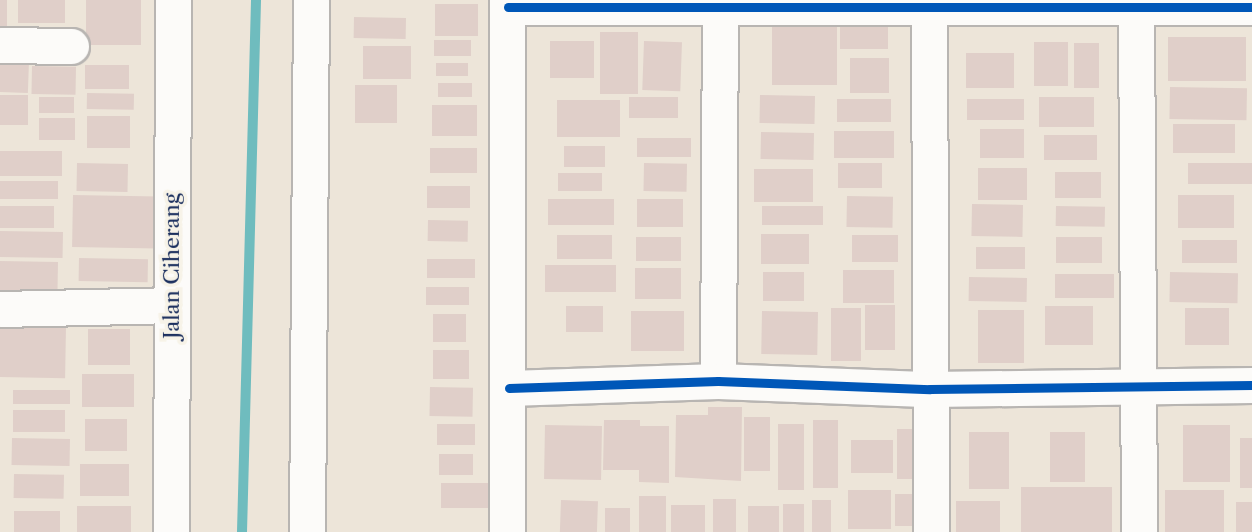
<!DOCTYPE html>
<style>
body{margin:0}
#map{position:relative;width:1252px;height:532px;overflow:hidden;background:#ede5d9;font-family:"Libre Caslon Text",serif}
div>[style]{position:absolute}
.stream>*{height:10px;margin:-5px;padding:0 5px;transform-origin:5px;border-radius:5px;background:#6fbcbe}
.building>*{inset:0;background:#e0cfc9;transform-origin:0 0}
.roads{filter:drop-shadow(2px 0 #b8b5b2) drop-shadow(-2px 0 #b8b5b2) drop-shadow(0 2px #b8b5b2) drop-shadow(0 -2px #b8b5b2)}
.street>*{height:35px;margin:-17.5px;padding:0 17.5px;transform-origin:17.5px;border-radius:17.5px;background:#fcfbf9}
.cycleway>*{height:9px;margin:-4.5px;padding:0 4.5px;transform-origin:4.5px;border-radius:4.5px;background:#0057b8}
span{translate:-50% -50%;white-space:nowrap;text-align:center;line-height:1.15;-webkit-text-stroke:7px #f7f3e8;paint-order:stroke}
.street-label{font-size:21px;color:#1b2f5e}
</style>
<div id="map">
<div class="stream">
<i style="left:242px;top:532px;width:532px;rotate:-88.49deg"></i>
</div>
<div class="building">
<i style="left:0;top:0;width:7px;height:26px"></i>
<i style="left:18px;top:0;width:47px;height:23px"></i>
<i style="left:86px;top:0;width:55px;height:45px"></i>
<i style="left:435px;top:4px;width:43px;height:32px"></i>
<i style="left:354px;top:17px;width:52px;height:21px;rotate:1deg"></i>
<i style="left:772px;top:26px;width:65px;height:59px"></i>
<i style="left:840px;top:27px;width:48px;height:22px"></i>
<i style="left:600px;top:32px;width:38px;height:62px"></i>
<i style="left:1168px;top:37px;width:78px;height:44px"></i>
<i style="left:434px;top:40px;width:37px;height:16px"></i>
<i style="left:550px;top:41px;width:44px;height:37px"></i>
<i style="left:644px;top:41px;width:38px;height:49px;rotate:2deg"></i>
<i style="left:1034px;top:42px;width:34px;height:44px"></i>
<i style="left:1074px;top:43px;width:25px;height:45px"></i>
<i style="left:363px;top:46px;width:48px;height:33px"></i>
<i style="left:966px;top:53px;width:48px;height:35px"></i>
<i style="left:850px;top:58px;width:39px;height:35px"></i>
<i style="left:0;top:60px;width:29px;height:32px;rotate:2deg"></i>
<i style="left:436px;top:63px;width:32px;height:13px"></i>
<i style="left:85px;top:65px;width:44px;height:24px"></i>
<i style="left:32px;top:66px;width:44px;height:28px;rotate:1deg"></i>
<i style="left:438px;top:83px;width:34px;height:14px"></i>
<i style="left:355px;top:85px;width:42px;height:38px"></i>
<i style="left:1170px;top:87px;width:77px;height:32px;rotate:1deg"></i>
<i style="left:87px;top:93px;width:47px;height:16px;rotate:1deg"></i>
<i style="left:0;top:95px;width:28px;height:30px"></i>
<i style="left:760px;top:95px;width:55px;height:28px;rotate:1deg"></i>
<i style="left:39px;top:97px;width:35px;height:16px"></i>
<i style="left:629px;top:97px;width:49px;height:21px"></i>
<i style="left:1039px;top:97px;width:55px;height:30px"></i>
<i style="left:837px;top:99px;width:54px;height:23px"></i>
<i style="left:967px;top:99px;width:57px;height:21px"></i>
<i style="left:557px;top:100px;width:63px;height:37px"></i>
<i style="left:432px;top:105px;width:45px;height:31px"></i>
<i style="left:87px;top:116px;width:43px;height:32px"></i>
<i style="left:39px;top:118px;width:36px;height:22px"></i>
<i style="left:1173px;top:124px;width:62px;height:29px"></i>
<i style="left:980px;top:129px;width:44px;height:29px"></i>
<i style="left:834px;top:131px;width:60px;height:27px"></i>
<i style="left:761px;top:132px;width:53px;height:27px;rotate:1deg"></i>
<i style="left:1044px;top:135px;width:53px;height:25px"></i>
<i style="left:637px;top:138px;width:54px;height:19px"></i>
<i style="left:564px;top:146px;width:41px;height:21px"></i>
<i style="left:430px;top:148px;width:47px;height:25px"></i>
<i style="left:0;top:151px;width:62px;height:25px"></i>
<i style="left:77px;top:163px;width:51px;height:28px;rotate:1deg"></i>
<i style="left:644px;top:163px;width:43px;height:28px;rotate:1deg"></i>
<i style="left:838px;top:163px;width:44px;height:25px"></i>
<i style="left:1188px;top:163px;width:64px;height:21px"></i>
<i style="left:978px;top:168px;width:49px;height:32px"></i>
<i style="left:754px;top:169px;width:59px;height:33px"></i>
<i style="left:1055px;top:172px;width:46px;height:26px"></i>
<i style="left:558px;top:173px;width:44px;height:18px"></i>
<i style="left:0;top:181px;width:58px;height:18px"></i>
<i style="left:427px;top:186px;width:43px;height:22px"></i>
<i style="left:73px;top:195px;width:85px;height:52px;rotate:1deg"></i>
<i style="left:1178px;top:195px;width:56px;height:33px"></i>
<i style="left:847px;top:196px;width:46px;height:31px;rotate:1deg"></i>
<i style="left:548px;top:199px;width:66px;height:26px"></i>
<i style="left:637px;top:199px;width:46px;height:28px"></i>
<i style="left:972px;top:204px;width:51px;height:32px;rotate:1deg"></i>
<i style="left:0;top:206px;width:54px;height:22px"></i>
<i style="left:823px;top:206px;width:19px;height:61px;rotate:90deg"></i>
<i style="left:1056px;top:206px;width:49px;height:20px;rotate:1deg"></i>
<i style="left:428px;top:220px;width:40px;height:21px;rotate:1deg"></i>
<i style="left:0;top:231px;width:63px;height:26px;rotate:1deg"></i>
<i style="left:761px;top:234px;width:48px;height:30px"></i>
<i style="left:557px;top:235px;width:55px;height:24px"></i>
<i style="left:898px;top:235px;width:27px;height:46px;rotate:90deg"></i>
<i style="left:636px;top:237px;width:45px;height:24px"></i>
<i style="left:1056px;top:237px;width:46px;height:26px"></i>
<i style="left:1182px;top:240px;width:55px;height:23px"></i>
<i style="left:976px;top:247px;width:49px;height:22px"></i>
<i style="left:79px;top:258px;width:69px;height:23px;rotate:1deg"></i>
<i style="left:427px;top:259px;width:48px;height:19px"></i>
<i style="left:0;top:261px;width:58px;height:32px;rotate:1deg"></i>
<i style="left:545px;top:265px;width:71px;height:27px"></i>
<i style="left:635px;top:268px;width:46px;height:31px"></i>
<i style="left:843px;top:270px;width:51px;height:33px"></i>
<i style="left:763px;top:272px;width:41px;height:29px"></i>
<i style="left:1170px;top:272px;width:68px;height:30px;rotate:1deg"></i>
<i style="left:1055px;top:274px;width:59px;height:24px"></i>
<i style="left:969px;top:277px;width:58px;height:24px;rotate:1deg"></i>
<i style="left:426px;top:287px;width:43px;height:18px"></i>
<i style="left:865px;top:305px;width:30px;height:45px"></i>
<i style="left:566px;top:306px;width:37px;height:26px"></i>
<i style="left:1045px;top:306px;width:48px;height:39px"></i>
<i style="left:831px;top:308px;width:30px;height:53px"></i>
<i style="left:1185px;top:308px;width:44px;height:37px"></i>
<i style="left:978px;top:310px;width:46px;height:53px"></i>
<i style="left:631px;top:311px;width:53px;height:40px"></i>
<i style="left:762px;top:311px;width:56px;height:43px;rotate:1deg"></i>
<i style="left:433px;top:314px;width:33px;height:28px"></i>
<i style="left:0;top:325px;width:66px;height:52px;rotate:1deg"></i>
<i style="left:88px;top:329px;width:42px;height:36px"></i>
<i style="left:433px;top:350px;width:36px;height:29px"></i>
<i style="left:82px;top:374px;width:52px;height:33px"></i>
<i style="left:430px;top:387px;width:43px;height:29px;rotate:1deg"></i>
<i style="left:13px;top:390px;width:57px;height:14px"></i>
<i style="clip-path:polygon(708px 407px,742px 407px,741px 481px,675px 477px,676px 415px,708px 415px)"></i>
<i style="left:13px;top:410px;width:52px;height:22px"></i>
<i style="left:744px;top:417px;width:26px;height:54px"></i>
<i style="left:85px;top:419px;width:42px;height:32px"></i>
<i style="clip-path:polygon(604px 420px,640px 420px,640px 426px,669px 426px,669px 483px,639px 482px,639px 470px,603px 470px)"></i>
<i style="left:838px;top:420px;width:68px;height:25px;rotate:90deg"></i>
<i style="left:437px;top:424px;width:38px;height:21px"></i>
<i style="left:778px;top:424px;width:26px;height:66px"></i>
<i style="left:545px;top:425px;width:57px;height:54px;rotate:1deg"></i>
<i style="left:1183px;top:425px;width:47px;height:57px"></i>
<i style="left:897px;top:429px;width:21px;height:50px"></i>
<i style="left:969px;top:432px;width:40px;height:57px"></i>
<i style="left:1050px;top:432px;width:35px;height:50px"></i>
<i style="left:12px;top:438px;width:58px;height:27px;rotate:1deg"></i>
<i style="left:1240px;top:438px;width:12px;height:50px"></i>
<i style="left:851px;top:440px;width:42px;height:33px"></i>
<i style="left:439px;top:454px;width:34px;height:21px"></i>
<i style="left:80px;top:464px;width:49px;height:32px"></i>
<i style="left:14px;top:474px;width:50px;height:24px;rotate:1deg"></i>
<i style="left:441px;top:483px;width:54px;height:25px"></i>
<i style="left:1021px;top:487px;width:91px;height:45px"></i>
<i style="left:848px;top:490px;width:43px;height:39px"></i>
<i style="left:1165px;top:490px;width:59px;height:42px"></i>
<i style="left:895px;top:494px;width:23px;height:32px"></i>
<i style="left:639px;top:496px;width:27px;height:36px"></i>
<i style="left:713px;top:499px;width:23px;height:33px"></i>
<i style="left:561px;top:500px;width:37px;height:32px;rotate:2deg"></i>
<i style="left:812px;top:500px;width:19px;height:32px"></i>
<i style="left:956px;top:501px;width:44px;height:31px"></i>
<i style="left:1236px;top:502px;width:16px;height:30px"></i>
<i style="left:783px;top:504px;width:21px;height:28px"></i>
<i style="left:671px;top:505px;width:34px;height:27px"></i>
<i style="left:77px;top:506px;width:54px;height:26px"></i>
<i style="left:748px;top:506px;width:31px;height:26px"></i>
<i style="left:605px;top:508px;width:25px;height:24px"></i>
<i style="left:14px;top:511px;width:46px;height:21px"></i>
</div>
<div class="roads">
<div class="street">
<i style="left:508px;top:7px;width:744px"></i>
<i style="left:929px;top:7px;width:525px;rotate:89.78deg"></i>
<i style="left:1136px;top:7px;width:525px;rotate:89.67deg"></i>
<i style="left:0;top:45px;width:71px;rotate:0.8deg"></i>
<i style="left:0;top:309px;width:172px;rotate:-1.3deg"></i>
<i style="left:718px;top:381px;width:376px;rotate:-89.7deg"></i>
<i style="left:509px;top:388px;width:209px;rotate:-1.9deg"></i>
<i style="left:718px;top:381px;width:212px;rotate:2.2deg"></i>
<i style="left:930px;top:389px;width:322px;rotate:-0.7deg"></i>
<i style="left:171px;top:532px;width:532px;rotate:-89.78deg"></i>
<i style="left:307px;top:532px;width:532px;rotate:-89.57deg"></i>
<i style="left:507px;top:532px;width:532px;rotate:-90deg"></i>
</div>
</div>
<div class="cycleway">
<i style="left:508px;top:7px;width:744px"></i>
<i style="left:509px;top:388px;width:209px;rotate:-1.9deg"></i>
<i style="left:718px;top:381px;width:212px;rotate:2.2deg"></i>
<i style="left:930px;top:389px;width:322px;rotate:-0.7deg"></i>
</div>
<div class="street-label">
<span style="left:172px;top:266px;rotate:-90deg">Jalan Ciherang</span>
</div>
</div>
